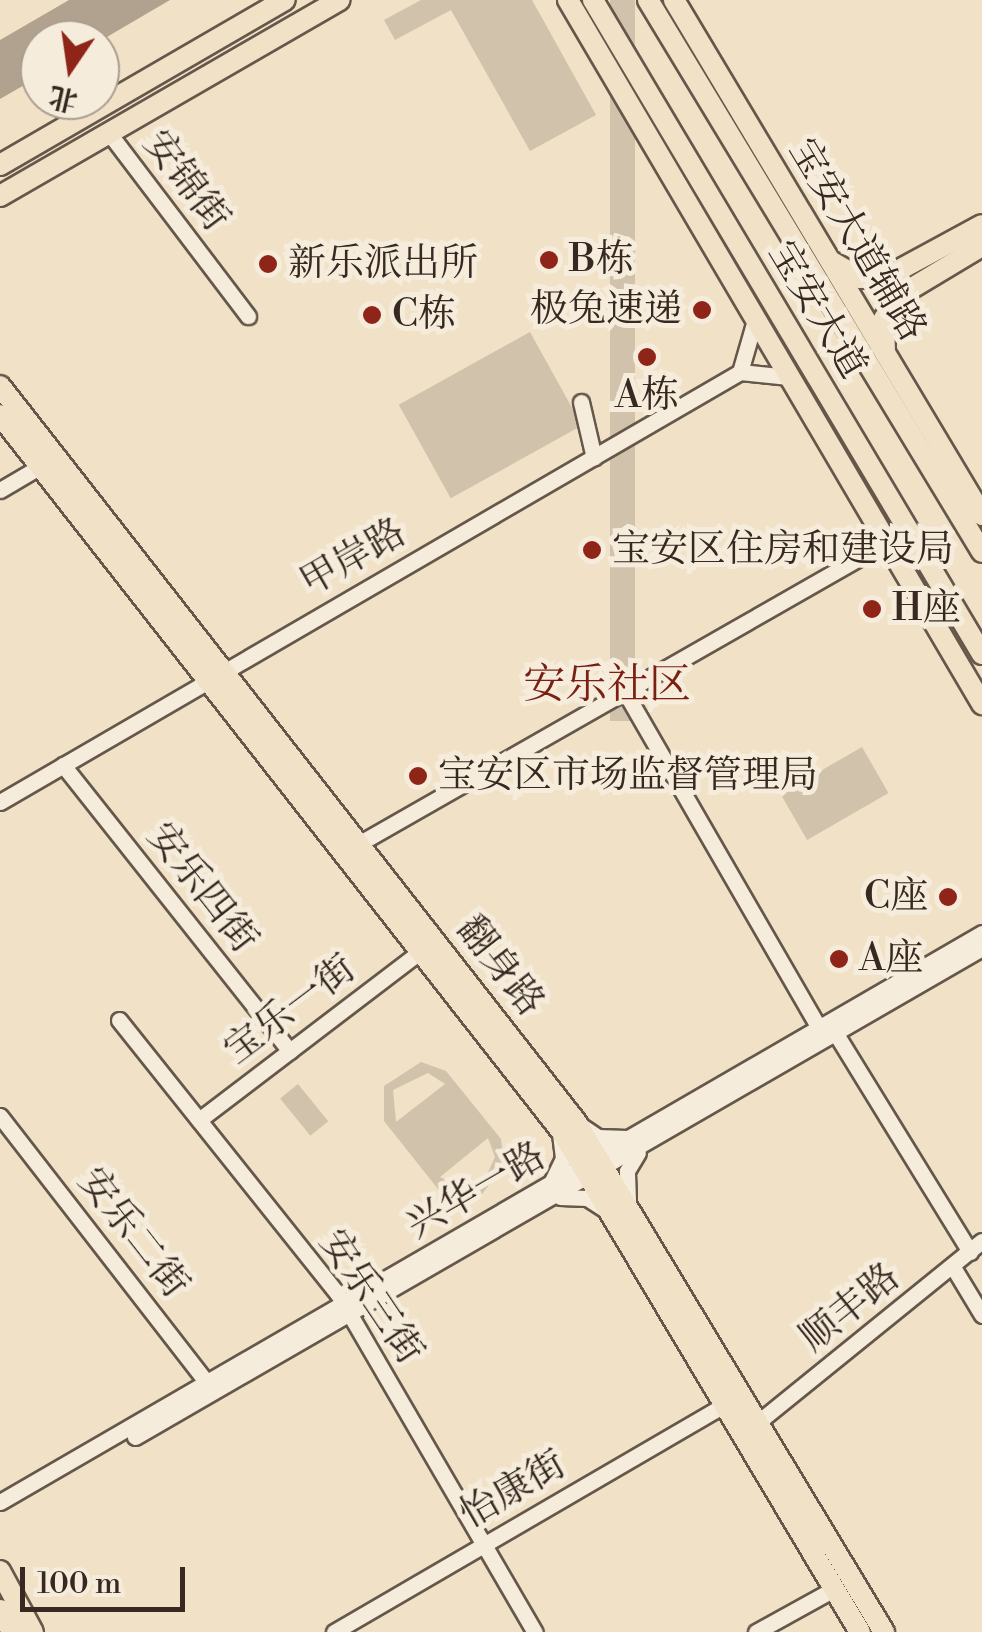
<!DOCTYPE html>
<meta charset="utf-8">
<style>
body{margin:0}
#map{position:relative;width:982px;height:1632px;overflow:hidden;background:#f0e1c7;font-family:"Libre Bodoni","Noto Serif SC",serif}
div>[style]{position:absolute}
.green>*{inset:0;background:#d1c2ab;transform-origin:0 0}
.water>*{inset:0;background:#b1a28f}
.roads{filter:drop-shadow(2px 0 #65574a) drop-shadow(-2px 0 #65574a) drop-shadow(0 2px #65574a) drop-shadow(0 -2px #65574a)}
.minor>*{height:15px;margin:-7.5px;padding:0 7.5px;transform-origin:7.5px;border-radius:7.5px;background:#f5ecdb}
.major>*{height:20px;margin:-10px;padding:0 10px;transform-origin:10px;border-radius:10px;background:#f0e1c7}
.highway>*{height:22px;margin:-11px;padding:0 11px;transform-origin:11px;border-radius:11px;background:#f0e1c7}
.dots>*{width:28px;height:28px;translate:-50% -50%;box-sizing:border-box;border:5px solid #f5ecdb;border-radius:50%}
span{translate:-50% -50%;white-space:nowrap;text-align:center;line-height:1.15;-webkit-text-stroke:10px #f5ecdb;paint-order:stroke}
.street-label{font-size:38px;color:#372921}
.poi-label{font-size:38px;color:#372921}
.left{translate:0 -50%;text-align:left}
.right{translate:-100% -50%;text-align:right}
.quarter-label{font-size:42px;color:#7a1f14}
.north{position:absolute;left:20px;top:20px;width:100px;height:100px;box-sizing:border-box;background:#f5ecdb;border:2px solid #a99e91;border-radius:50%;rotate:193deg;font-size:28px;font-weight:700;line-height:40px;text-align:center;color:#372921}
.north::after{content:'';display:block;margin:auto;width:35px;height:45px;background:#8f2418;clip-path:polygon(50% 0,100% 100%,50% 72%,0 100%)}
.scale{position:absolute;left:20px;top:1567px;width:165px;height:45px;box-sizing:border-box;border:5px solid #372921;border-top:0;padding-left:12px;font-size:30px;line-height:35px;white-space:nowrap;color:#372921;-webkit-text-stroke:8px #f5ecdb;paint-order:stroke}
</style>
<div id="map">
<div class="green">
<i style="clip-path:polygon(421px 0,532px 0,596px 115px,530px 151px,451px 10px,395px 40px,384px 20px)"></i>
<i style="left:610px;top:0;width:25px;height:721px"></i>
<i style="left:530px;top:332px;width:107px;height:150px;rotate:61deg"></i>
<i style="left:862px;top:747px;width:53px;height:94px;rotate:60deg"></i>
<i style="clip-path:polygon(evenodd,421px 1062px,446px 1071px,501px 1139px,504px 1166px,482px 1194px,438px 1189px,384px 1121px,384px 1086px,421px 1062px,428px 1073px,445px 1084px,396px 1122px,393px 1090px,428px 1073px,421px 1062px,488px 1138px,495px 1157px,484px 1181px,464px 1188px,440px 1177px,488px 1138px)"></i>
<i style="left:298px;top:1084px;width:48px;height:23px;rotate:51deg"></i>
</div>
<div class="water">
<i style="clip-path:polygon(69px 0,170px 0,100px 41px,40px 40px,40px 76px,0 99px,0 40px)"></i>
</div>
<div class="roads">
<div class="minor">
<i style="left:109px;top:133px;width:230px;rotate:52.8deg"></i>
<i style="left:740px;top:372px;width:54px;rotate:-73.9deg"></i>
<i style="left:581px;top:402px;width:57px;rotate:76.9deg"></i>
<i style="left:0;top:490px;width:45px;rotate:-30.5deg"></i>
<i style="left:625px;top:692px;width:388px;rotate:60deg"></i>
<i style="left:819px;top:1028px;width:18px;rotate:19deg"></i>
<i style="left:836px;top:1034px;width:256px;rotate:58.4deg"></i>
<i style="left:63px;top:765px;width:365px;rotate:51.6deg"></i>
<i style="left:0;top:802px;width:856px;rotate:-30.16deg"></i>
<i style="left:740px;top:372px;width:49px;rotate:5.8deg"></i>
<i style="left:360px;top:843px;width:607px;rotate:-29.73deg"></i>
<i style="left:119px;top:1020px;width:351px;rotate:51.4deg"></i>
<i style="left:338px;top:1294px;width:391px;rotate:59.8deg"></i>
<i style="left:0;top:1116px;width:346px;rotate:52.2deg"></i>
<i style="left:199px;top:1120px;width:279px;rotate:-37.3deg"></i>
<i style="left:580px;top:1125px;width:22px;rotate:34deg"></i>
<i style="left:598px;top:1137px;width:29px;rotate:2deg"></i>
<i style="left:551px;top:1183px;width:28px;rotate:-64deg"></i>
<i style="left:563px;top:1158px;width:24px;rotate:-97deg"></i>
<i style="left:560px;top:1197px;width:27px;rotate:2deg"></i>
<i style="left:587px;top:1198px;width:24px;rotate:33deg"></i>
<i style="left:628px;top:1201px;width:30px;rotate:-92deg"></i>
<i style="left:627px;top:1171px;width:21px;rotate:-59deg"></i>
<i style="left:953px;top:1267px;width:56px;rotate:58.9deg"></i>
<i style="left:757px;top:1423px;width:289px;rotate:-39deg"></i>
<i style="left:135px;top:1437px;width:978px;rotate:-30deg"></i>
<i style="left:0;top:1502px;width:1135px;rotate:-30.09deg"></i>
<i style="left:334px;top:1632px;width:453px;rotate:-30.2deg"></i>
<i style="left:756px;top:1632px;width:89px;rotate:-28.9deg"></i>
</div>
<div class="major">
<i style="left:568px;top:0;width:817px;rotate:59.54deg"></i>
<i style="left:593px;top:0;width:761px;rotate:59.26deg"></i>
<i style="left:648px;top:0;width:645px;rotate:58.82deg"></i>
<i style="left:674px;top:0;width:600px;rotate:59.12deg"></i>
<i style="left:0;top:165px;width:329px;rotate:-30.1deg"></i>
<i style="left:0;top:196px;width:392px;rotate:-30deg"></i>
<i style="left:832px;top:262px;width:32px;rotate:30deg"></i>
<i style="left:860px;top:278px;width:26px;rotate:-2deg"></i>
<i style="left:886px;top:277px;width:109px;rotate:-28.4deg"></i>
<i style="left:885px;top:352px;width:33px;rotate:-92deg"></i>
<i style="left:884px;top:319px;width:26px;rotate:-59deg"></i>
<i style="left:897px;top:297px;width:99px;rotate:-31deg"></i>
<i style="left:0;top:386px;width:935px;rotate:51.95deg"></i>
<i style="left:576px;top:1122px;width:596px;rotate:58.87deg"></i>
<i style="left:0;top:415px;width:911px;rotate:51.91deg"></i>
<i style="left:562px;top:1132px;width:582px;rotate:59.21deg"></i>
<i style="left:0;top:1571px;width:69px;rotate:61.6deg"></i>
</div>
<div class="highway">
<i style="left:0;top:1611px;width:25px;rotate:56deg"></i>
</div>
</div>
<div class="dots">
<i style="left:549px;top:260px;background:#8f2418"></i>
<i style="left:268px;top:264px;background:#8f2418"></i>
<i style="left:702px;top:310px;background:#8f2418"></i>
<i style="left:372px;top:315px;background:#8f2418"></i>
<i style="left:647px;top:357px;background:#8f2418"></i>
<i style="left:592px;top:550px;background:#8f2418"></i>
<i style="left:872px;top:609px;background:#8f2418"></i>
<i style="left:418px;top:776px;background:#8f2418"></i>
<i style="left:948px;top:897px;background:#8f2418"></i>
<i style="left:839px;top:959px;background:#8f2418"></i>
</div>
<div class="street-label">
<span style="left:186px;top:181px;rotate:53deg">安锦街</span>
<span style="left:857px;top:240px;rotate:59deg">宝安大道辅路</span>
<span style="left:817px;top:310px;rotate:59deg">宝安大道</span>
<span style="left:353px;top:558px;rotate:-30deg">甲岸路</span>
<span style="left:202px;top:888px;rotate:52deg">安乐四街</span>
<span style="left:500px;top:966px;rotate:52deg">翻身路</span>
<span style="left:290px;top:1010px;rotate:-37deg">宝乐一街</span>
<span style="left:476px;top:1191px;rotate:-30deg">兴华一路</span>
<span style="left:133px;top:1233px;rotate:52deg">安乐二街</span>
<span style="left:371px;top:1297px;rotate:56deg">安乐三街</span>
<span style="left:850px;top:1308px;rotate:-39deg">顺丰路</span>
<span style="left:513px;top:1490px;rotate:-30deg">怡康街</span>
</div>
<div class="poi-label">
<span class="left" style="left:569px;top:260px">B栋</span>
<span class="left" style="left:288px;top:264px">新乐派出所</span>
<span class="right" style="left:682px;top:310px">极兔速递</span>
<span class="left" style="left:392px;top:315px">C栋</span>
<span style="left:647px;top:396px">A栋</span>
<span class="left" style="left:612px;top:550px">宝安区住房和建设局</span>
<span class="left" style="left:892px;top:609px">H座</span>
<span class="left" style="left:438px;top:776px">宝安区市场监督管理局</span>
<span class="right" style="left:928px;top:897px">C座</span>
<span class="left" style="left:859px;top:959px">A座</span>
</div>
<div class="quarter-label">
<span style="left:607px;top:686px">安乐社区</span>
</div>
<div class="north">北</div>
<div class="scale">100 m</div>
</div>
